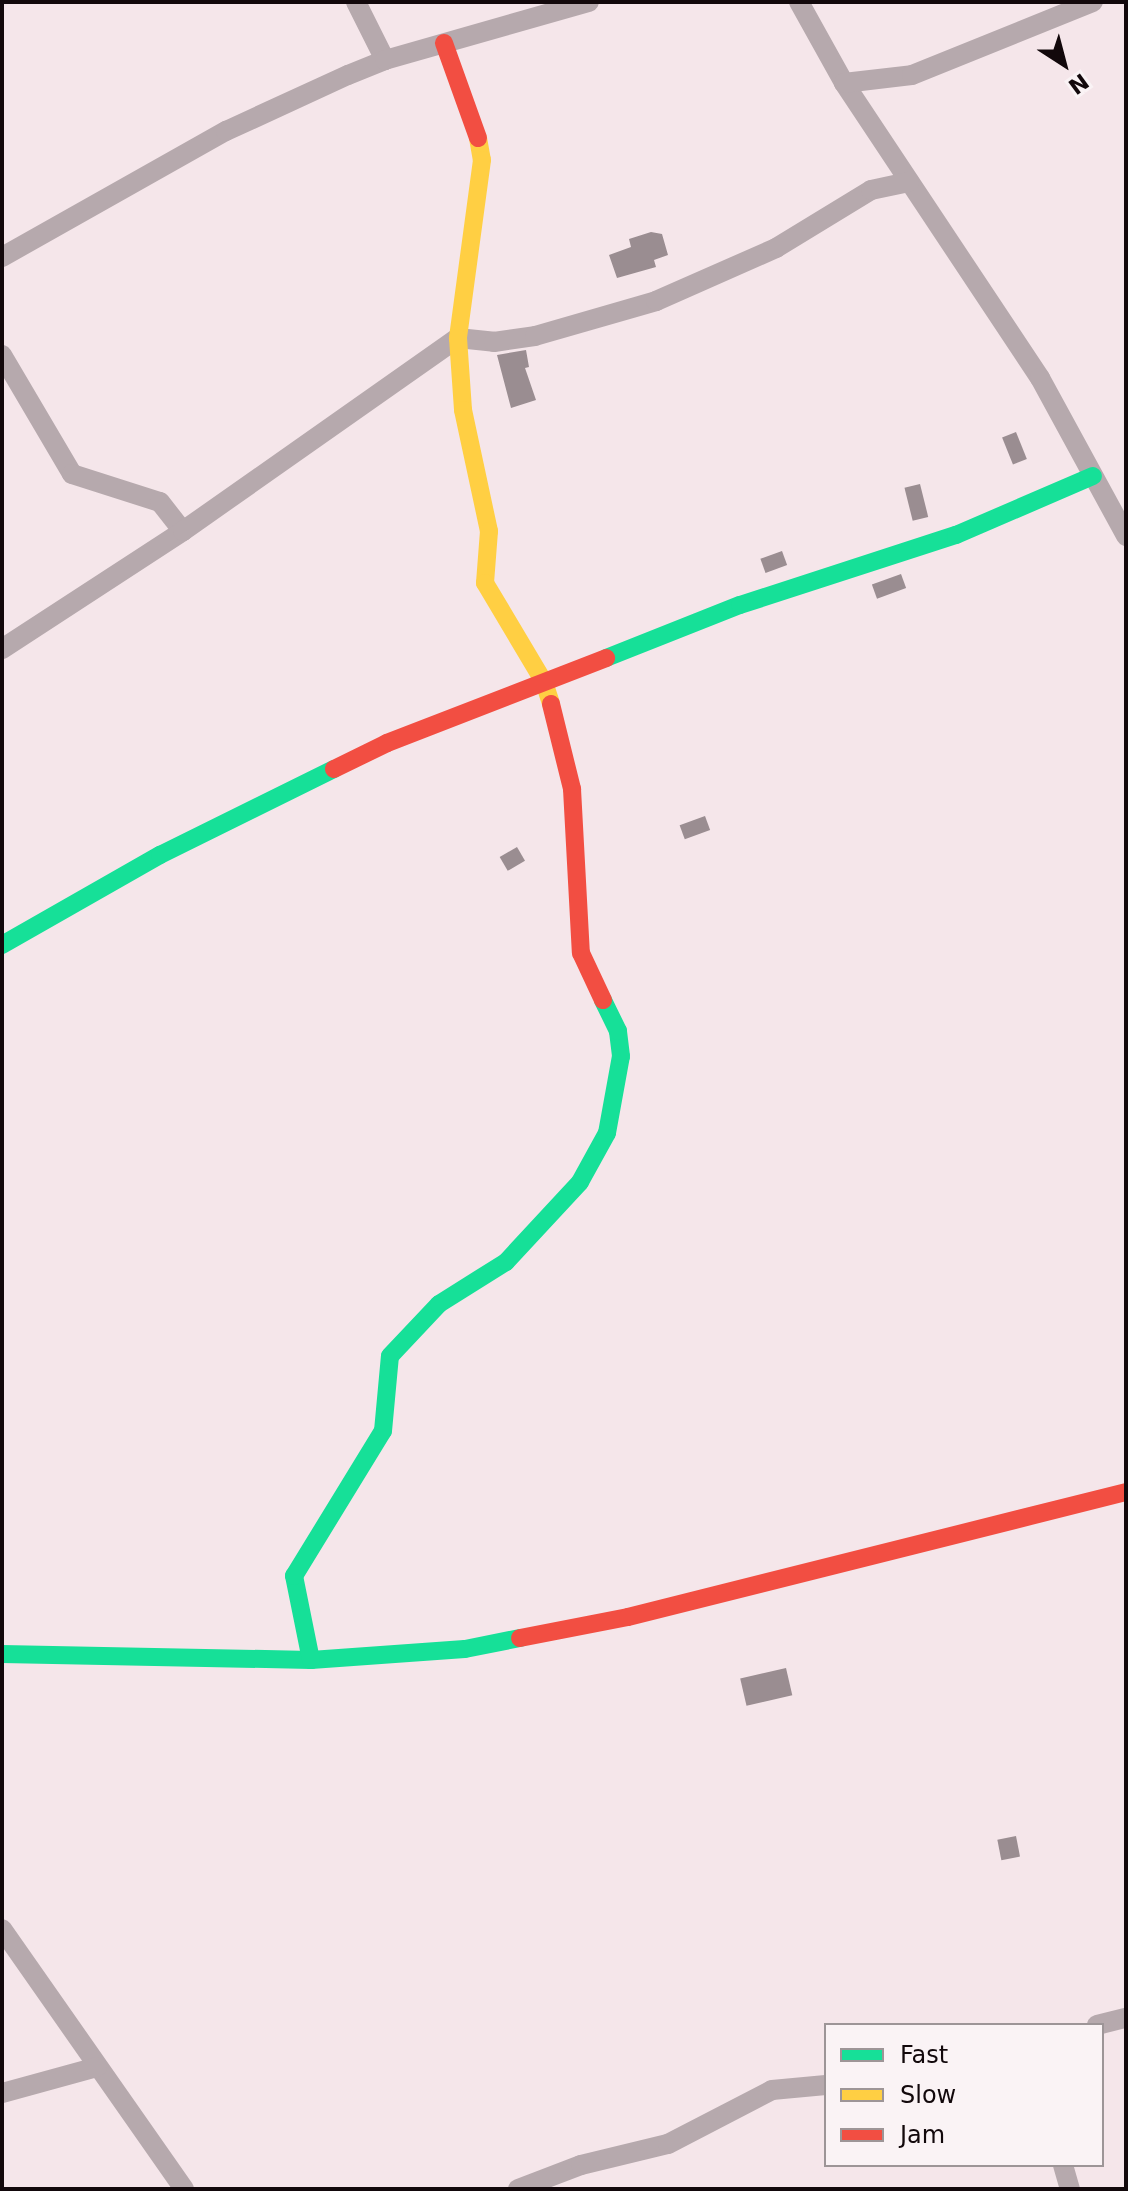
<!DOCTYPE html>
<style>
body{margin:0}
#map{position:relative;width:1128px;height:2191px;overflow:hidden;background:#f5e6ea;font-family:"DejaVu Sans",sans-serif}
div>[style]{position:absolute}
.building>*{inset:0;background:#9a8d91;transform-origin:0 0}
.street>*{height:20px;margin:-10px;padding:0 10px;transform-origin:10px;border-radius:10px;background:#b6a9ad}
.fast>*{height:18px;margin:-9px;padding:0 9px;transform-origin:9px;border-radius:9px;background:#16e098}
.slow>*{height:18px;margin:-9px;padding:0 9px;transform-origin:9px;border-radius:9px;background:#ffcf43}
.jam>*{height:18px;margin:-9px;padding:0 9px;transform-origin:9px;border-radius:9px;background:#f24e42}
span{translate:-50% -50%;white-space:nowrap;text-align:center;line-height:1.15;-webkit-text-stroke:8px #faf3f5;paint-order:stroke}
.frame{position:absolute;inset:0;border:4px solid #12080b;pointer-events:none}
.legend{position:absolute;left:824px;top:2023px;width:280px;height:144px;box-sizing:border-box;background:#faf3f5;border:2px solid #9d9597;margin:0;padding:10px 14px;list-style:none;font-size:24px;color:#12080b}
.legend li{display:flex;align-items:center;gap:16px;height:40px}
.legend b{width:40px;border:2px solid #9d9597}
.north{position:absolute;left:1024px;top:24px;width:80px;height:80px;-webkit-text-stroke:6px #faf3f5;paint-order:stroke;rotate:144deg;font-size:22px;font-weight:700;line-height:32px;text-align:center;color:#12080b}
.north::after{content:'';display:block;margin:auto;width:28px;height:36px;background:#12080b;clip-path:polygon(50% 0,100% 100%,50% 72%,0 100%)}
</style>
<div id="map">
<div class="building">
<i style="clip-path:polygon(651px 232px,662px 234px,668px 255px,654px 260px,656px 267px,617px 278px,609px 255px,631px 247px,629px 239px)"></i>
<i style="clip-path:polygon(526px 350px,529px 367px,525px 368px,536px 400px,511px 408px,497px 355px)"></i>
<i style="left:1016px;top:432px;width:29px;height:15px;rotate:68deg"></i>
<i style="left:920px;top:484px;width:34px;height:16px;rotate:76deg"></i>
<i style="left:782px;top:551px;width:15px;height:23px;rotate:70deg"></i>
<i style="left:901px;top:574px;width:15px;height:31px;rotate:70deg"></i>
<i style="left:705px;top:816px;width:15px;height:27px;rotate:70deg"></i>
<i style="left:517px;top:847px;width:16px;height:20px;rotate:60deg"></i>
<i style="left:786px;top:1668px;width:28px;height:47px;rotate:77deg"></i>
<i style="left:1016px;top:1836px;width:21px;height:19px;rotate:79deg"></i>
</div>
<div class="street">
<i style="left:356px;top:2px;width:65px;rotate:63.4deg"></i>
<i style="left:799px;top:2px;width:93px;rotate:60.9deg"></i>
<i style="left:844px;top:83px;width:354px;rotate:56.4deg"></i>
<i style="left:1040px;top:378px;width:180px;rotate:61.4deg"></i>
<i style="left:844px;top:83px;width:68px;rotate:-6.7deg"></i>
<i style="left:912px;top:75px;width:195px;rotate:-22deg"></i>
<i style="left:2px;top:257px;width:257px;rotate:-29.4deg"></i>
<i style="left:226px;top:131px;width:134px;rotate:-24.7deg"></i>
<i style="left:348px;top:75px;width:40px;rotate:-22deg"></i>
<i style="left:385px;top:60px;width:212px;rotate:-15.9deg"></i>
<i style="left:2px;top:355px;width:138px;rotate:59.5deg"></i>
<i style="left:72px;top:474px;width:92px;rotate:17.7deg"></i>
<i style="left:160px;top:502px;width:37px;rotate:52deg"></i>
<i style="left:2px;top:649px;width:216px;rotate:-33.1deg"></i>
<i style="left:183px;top:531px;width:336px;rotate:-35.1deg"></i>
<i style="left:458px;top:338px;width:36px;rotate:6deg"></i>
<i style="left:494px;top:342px;width:41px;rotate:-8.3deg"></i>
<i style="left:535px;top:336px;width:126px;rotate:-16.1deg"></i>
<i style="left:656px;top:301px;width:131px;rotate:-23.8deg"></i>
<i style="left:776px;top:248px;width:111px;rotate:-31.4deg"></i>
<i style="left:871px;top:190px;width:39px;rotate:-12deg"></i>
<i style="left:2px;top:1929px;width:317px;rotate:55deg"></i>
<i style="left:1097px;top:2025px;width:30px;rotate:-14deg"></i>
<i style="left:2px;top:2093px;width:98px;rotate:-15.3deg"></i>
<i style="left:1063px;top:2165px;width:25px;rotate:74deg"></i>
<i style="left:518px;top:2189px;width:67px;rotate:-20.9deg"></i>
<i style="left:581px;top:2165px;width:89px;rotate:-13.6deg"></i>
<i style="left:668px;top:2144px;width:117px;rotate:-27.4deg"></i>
<i style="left:772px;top:2090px;width:54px;rotate:-5.3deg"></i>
</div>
<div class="fast">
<i style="left:606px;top:658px;width:144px;rotate:-21.6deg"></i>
<i style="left:740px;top:605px;width:227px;rotate:-18deg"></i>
<i style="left:956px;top:535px;width:149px;rotate:-23.3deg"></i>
<i style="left:2px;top:945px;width:182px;rotate:-29.7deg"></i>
<i style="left:160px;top:855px;width:194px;rotate:-26.3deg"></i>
<i style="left:2px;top:1654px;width:309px;rotate:1.1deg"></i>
<i style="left:311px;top:1660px;width:154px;rotate:-4.1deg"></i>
<i style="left:465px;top:1649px;width:56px;rotate:-11.3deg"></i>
<i style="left:311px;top:1660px;width:86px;rotate:-101.4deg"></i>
<i style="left:294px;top:1576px;width:170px;rotate:-58.5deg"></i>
<i style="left:383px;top:1431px;width:75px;rotate:-84.7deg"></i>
<i style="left:390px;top:1356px;width:71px;rotate:-46.7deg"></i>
<i style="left:439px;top:1304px;width:79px;rotate:-32.1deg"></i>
<i style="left:506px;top:1262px;width:109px;rotate:-47.2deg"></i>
<i style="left:580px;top:1182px;width:56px;rotate:-61.1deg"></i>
<i style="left:607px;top:1133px;width:78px;rotate:-79.7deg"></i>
<i style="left:621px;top:1056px;width:25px;rotate:-97deg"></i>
<i style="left:618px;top:1031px;width:34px;rotate:-116deg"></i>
</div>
<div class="slow">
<i style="left:478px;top:138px;width:22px;rotate:80deg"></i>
<i style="left:482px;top:160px;width:180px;rotate:97.7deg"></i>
<i style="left:458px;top:338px;width:72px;rotate:86deg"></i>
<i style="left:463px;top:410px;width:124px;rotate:77.9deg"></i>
<i style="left:489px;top:531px;width:52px;rotate:94.4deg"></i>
<i style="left:485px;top:583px;width:115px;rotate:59.2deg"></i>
<i style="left:544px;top:682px;width:23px;rotate:72deg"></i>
</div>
<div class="jam">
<i style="left:444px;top:43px;width:101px;rotate:70.3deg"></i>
<i style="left:551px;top:704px;width:88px;rotate:76.1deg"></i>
<i style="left:572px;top:789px;width:164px;rotate:86.9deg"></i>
<i style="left:581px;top:953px;width:52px;rotate:64.9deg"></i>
<i style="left:334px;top:769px;width:59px;rotate:-26.1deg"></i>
<i style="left:387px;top:743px;width:235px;rotate:-21.2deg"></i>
<i style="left:520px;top:1638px;width:110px;rotate:-11deg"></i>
<i style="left:628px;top:1617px;width:513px;rotate:-14.09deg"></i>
</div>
<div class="frame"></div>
<ul class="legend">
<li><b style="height:10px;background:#16e098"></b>Fast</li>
<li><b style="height:10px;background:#ffcf43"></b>Slow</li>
<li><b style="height:10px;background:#f24e42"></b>Jam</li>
</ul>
<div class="north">N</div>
</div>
